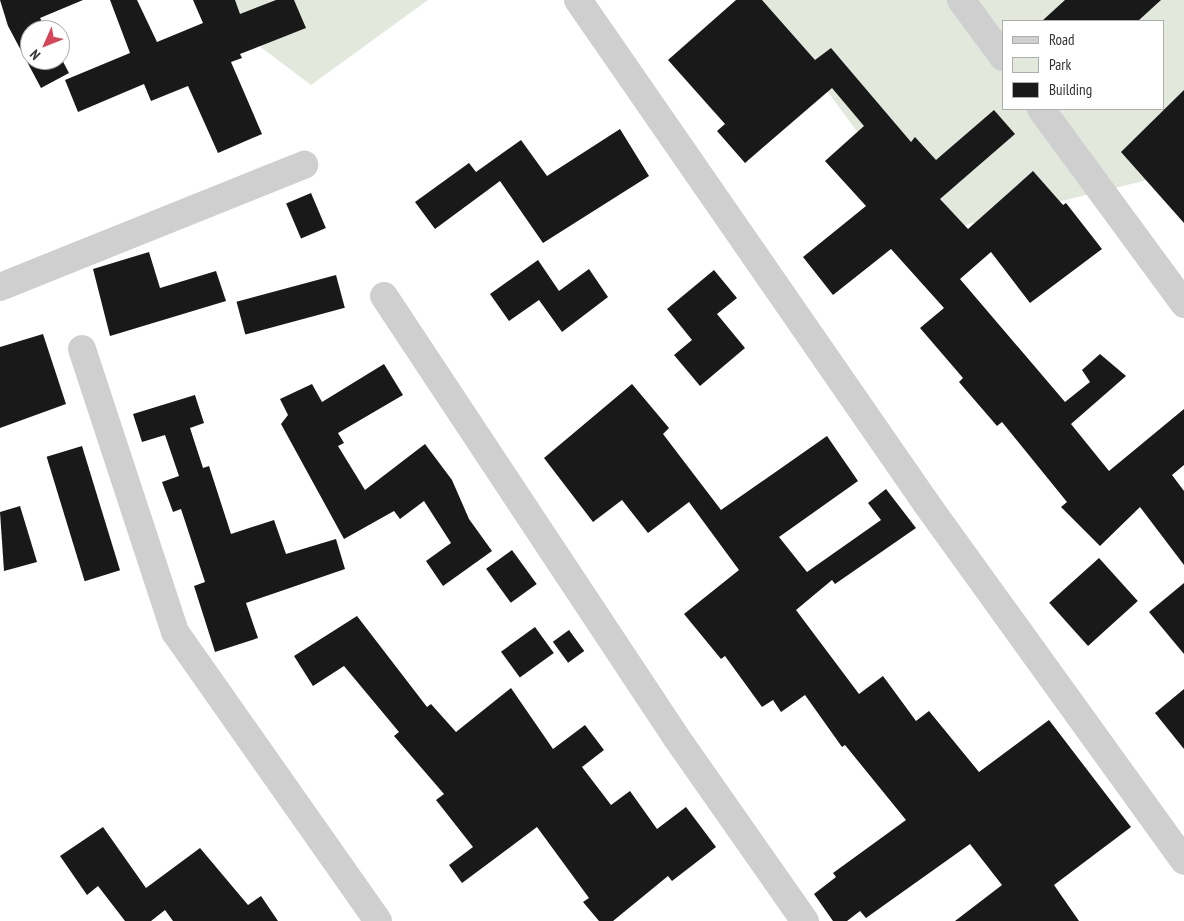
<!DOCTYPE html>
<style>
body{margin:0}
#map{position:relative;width:1184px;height:921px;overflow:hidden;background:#fff;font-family:"PT Sans Narrow",sans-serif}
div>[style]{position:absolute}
.green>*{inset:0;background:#e2e8dc}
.building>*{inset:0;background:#191919;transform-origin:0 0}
.minor>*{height:28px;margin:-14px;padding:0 14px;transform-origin:14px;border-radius:14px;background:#cfcfcf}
span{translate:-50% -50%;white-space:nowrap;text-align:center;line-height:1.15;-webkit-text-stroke:5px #fff;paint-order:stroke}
.legend{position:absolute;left:1002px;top:20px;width:162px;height:90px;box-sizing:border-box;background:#fff;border:1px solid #adadad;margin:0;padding:6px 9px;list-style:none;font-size:15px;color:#323232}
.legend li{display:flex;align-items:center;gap:10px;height:25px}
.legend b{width:25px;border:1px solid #adadad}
.north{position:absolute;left:20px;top:20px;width:50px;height:50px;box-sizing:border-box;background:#fff;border:1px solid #adadad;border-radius:50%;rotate:226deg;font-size:14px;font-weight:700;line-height:20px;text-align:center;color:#323232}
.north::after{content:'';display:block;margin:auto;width:18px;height:22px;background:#d74658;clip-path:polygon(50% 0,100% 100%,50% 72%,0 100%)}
</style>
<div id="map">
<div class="green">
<i style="clip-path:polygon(198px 0,428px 0,311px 85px)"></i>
<i style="clip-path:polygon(evenodd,760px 0,1184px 0,1184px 171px,932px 233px,760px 0,1003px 21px,1163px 21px,1163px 109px,1003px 109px,1003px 21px)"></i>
</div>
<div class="building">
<i style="clip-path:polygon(0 0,83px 0,40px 18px,47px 30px,30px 30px,30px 60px,60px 60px,60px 56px,69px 73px,41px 88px,8px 26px)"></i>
<i style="clip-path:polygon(110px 0,137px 0,157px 42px,203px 23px,193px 0,235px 0,240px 14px,276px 0,294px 0,306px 28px,240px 54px,242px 58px,231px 62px,262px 134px,218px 153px,188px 86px,151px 101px,144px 84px,78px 112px,65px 80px,130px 53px)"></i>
<i style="clip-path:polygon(736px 0,762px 0,815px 60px,831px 48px,911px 142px,915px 137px,936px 160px,994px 110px,1015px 134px,940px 199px,968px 229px,1033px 171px,1063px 205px,1066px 203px,1102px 249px,1030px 303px,991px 252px,960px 279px,1065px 402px,1090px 382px,1082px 370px,1100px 354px,1126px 376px,1071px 424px,1109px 471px,1184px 409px,1184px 465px,1172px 475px,1184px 491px,1184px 565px,1140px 507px,1100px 546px,1061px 507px,1067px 502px,1002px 422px,997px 426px,959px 382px,963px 378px,920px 328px,944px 308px,891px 249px,833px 295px,803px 257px,866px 206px,825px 161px,864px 126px,832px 88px,745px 163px,717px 131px,725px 124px,668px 60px)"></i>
<i style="clip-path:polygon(1065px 0,1161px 0,1138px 21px,1042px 21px)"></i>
<i style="clip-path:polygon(1184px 90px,1184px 223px,1121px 152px)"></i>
<i style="clip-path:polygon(620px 129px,649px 176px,543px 243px,500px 181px,435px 229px,415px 202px,469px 163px,476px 172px,521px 140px,547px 176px)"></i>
<i style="left:311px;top:193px;width:38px;height:27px;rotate:67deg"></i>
<i style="clip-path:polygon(149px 252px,160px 288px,216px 271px,226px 301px,110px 336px,93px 269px)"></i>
<i style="clip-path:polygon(538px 260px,559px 291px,589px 269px,608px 297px,562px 332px,539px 300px,509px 321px,490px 294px)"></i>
<i style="clip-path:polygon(714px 270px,737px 298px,717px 314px,745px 348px,700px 386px,674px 355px,692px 340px,667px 309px)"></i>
<i style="left:336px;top:275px;width:34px;height:103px;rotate:75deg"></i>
<i style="clip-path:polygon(43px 334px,66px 404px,0 428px,0 347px)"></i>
<i style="clip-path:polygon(384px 364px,403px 395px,338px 433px,344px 443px,338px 446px,365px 490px,425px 444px,452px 480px,469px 519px,492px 551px,443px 586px,426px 561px,451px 543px,424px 501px,400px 519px,394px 511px,344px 539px,281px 424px,288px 415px,280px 399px,312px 384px,322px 402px)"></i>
<i style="clip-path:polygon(632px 384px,669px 428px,663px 434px,721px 510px,827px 436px,858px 481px,779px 537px,807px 572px,881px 520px,868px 503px,886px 489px,916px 528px,835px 584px,832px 580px,796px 610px,859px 694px,883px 676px,916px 721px,929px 711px,979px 772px,1049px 720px,1131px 827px,1054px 885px,1079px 921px,955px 921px,1002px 885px,970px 844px,866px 918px,860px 911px,847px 921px,833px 921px,814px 894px,836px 877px,833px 873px,906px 820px,845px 745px,842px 747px,805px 695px,781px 712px,773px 700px,762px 707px,725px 656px,721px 659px,684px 614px,739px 570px,689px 502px,648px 533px,622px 500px,593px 522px,544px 458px)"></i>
<i style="clip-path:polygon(195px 395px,204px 423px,190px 428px,203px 468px,209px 466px,231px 534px,274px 520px,286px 554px,336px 539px,345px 569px,246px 603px,258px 638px,215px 652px,194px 586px,205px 582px,181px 509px,173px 512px,162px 482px,179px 476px,165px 435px,142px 442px,133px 414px)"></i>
<i style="left:82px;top:446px;width:130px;height:37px;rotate:73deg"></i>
<i style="clip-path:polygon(20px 506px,37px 562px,4px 571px,0 512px)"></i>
<i style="left:512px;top:550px;width:42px;height:32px;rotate:54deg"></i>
<i style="left:1099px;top:558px;width:58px;height:67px;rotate:48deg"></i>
<i style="clip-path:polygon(1184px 583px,1184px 654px,1149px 612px)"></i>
<i style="clip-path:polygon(357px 616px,427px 707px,431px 704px,456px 732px,511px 688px,553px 749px,585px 725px,604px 750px,582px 767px,611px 805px,630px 791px,657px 829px,686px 807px,716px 847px,672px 881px,668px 876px,613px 921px,599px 921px,583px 902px,589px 898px,537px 827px,462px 883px,449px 865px,473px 847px,436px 800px,444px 794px,394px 736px,399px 732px,344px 666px,313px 686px,294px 656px)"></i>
<i style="left:535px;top:627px;width:32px;height:42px;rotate:54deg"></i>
<i style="left:569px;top:630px;width:26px;height:20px;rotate:54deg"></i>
<i style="clip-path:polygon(1184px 689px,1184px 749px,1155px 713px)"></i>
<i style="clip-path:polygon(103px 827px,146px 888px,200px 848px,248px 905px,261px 896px,278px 921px,173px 921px,165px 910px,151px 921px,125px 921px,98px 886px,87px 895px,60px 856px)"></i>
</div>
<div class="minor">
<i style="left:578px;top:0;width:612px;rotate:55.32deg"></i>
<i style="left:926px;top:503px;width:441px;rotate:54.2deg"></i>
<i style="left:961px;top:0;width:71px;rotate:53.6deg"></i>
<i style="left:1041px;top:109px;width:242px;rotate:53.7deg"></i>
<i style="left:0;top:287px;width:328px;rotate:-21.9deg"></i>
<i style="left:384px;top:296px;width:529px;rotate:56.49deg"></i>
<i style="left:676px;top:737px;width:225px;rotate:55deg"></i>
<i style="left:82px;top:349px;width:298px;rotate:71.8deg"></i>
<i style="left:175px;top:632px;width:353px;rotate:54.9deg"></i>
</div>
<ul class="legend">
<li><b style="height:6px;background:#cfcfcf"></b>Road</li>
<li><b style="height:14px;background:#e2e8dc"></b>Park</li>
<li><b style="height:14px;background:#191919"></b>Building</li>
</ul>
<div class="north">N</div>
</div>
